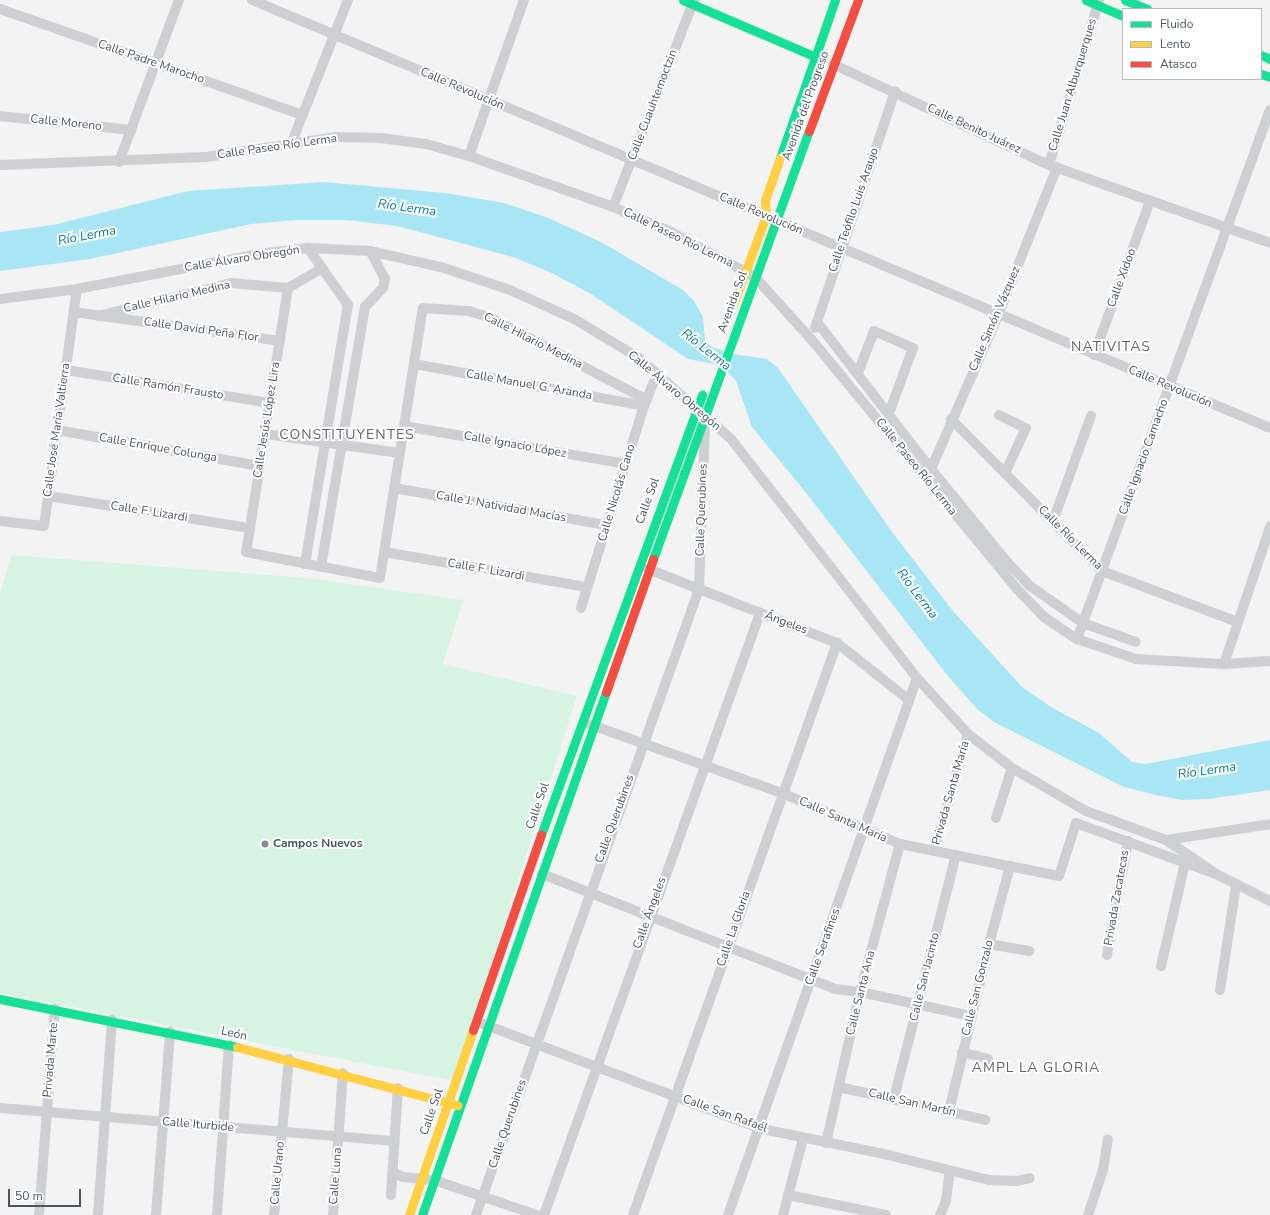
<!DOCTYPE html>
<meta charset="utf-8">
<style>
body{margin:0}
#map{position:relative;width:1270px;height:1215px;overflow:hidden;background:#f4f3f3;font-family:"Nunito Sans",sans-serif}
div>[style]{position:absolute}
.green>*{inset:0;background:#d6f4e1}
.water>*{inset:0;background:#a8e6f5}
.street>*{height:10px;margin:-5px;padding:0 5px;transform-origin:5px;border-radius:5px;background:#cdcfd2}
.fast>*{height:9px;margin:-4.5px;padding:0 4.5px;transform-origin:4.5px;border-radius:4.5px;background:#16e098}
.slow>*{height:9px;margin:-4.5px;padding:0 4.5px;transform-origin:4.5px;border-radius:4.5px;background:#ffcf43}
.jam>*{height:9px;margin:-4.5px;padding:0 4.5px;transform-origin:4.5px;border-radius:4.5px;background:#f24e42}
.dots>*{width:11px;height:11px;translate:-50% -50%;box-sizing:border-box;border:2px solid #fff;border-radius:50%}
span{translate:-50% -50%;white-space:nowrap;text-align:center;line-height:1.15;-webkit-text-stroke:4px #fff;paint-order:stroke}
.street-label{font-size:12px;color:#485663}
.poi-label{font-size:12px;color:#485663;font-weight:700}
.left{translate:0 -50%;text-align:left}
.water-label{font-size:13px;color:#037d9b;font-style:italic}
.quarter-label{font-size:14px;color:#5e6368;letter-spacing:1px}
.legend{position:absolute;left:1122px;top:8px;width:140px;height:72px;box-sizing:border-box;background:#fff;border:1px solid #b6bbc1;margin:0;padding:5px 7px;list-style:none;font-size:12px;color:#485663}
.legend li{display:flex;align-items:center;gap:8px;height:20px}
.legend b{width:20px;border:1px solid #b6bbc1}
.scale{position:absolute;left:8px;top:1189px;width:73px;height:18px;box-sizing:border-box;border:2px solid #485663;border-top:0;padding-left:5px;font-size:12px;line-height:14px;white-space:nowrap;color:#485663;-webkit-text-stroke:3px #fff;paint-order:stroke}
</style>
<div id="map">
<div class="green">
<i style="clip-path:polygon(11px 555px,307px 578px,463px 600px,443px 664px,577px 696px,454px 1081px,0 993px,0 594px)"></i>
</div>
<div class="water">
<i style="clip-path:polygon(324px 182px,445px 193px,504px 203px,546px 217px,601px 242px,683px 290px,694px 301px,703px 317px,705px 340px,712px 347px,734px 354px,767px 359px,778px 368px,892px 532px,953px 611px,1022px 687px,1051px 707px,1099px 733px,1132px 762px,1146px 764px,1270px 740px,1270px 790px,1208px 799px,1182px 800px,1156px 795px,1124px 787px,994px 722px,977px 709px,948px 676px,807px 494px,752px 427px,736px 381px,726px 370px,714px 364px,688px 359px,591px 294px,552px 273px,513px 257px,397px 226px,346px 220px,297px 220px,251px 224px,90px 259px,0 271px,0 232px,53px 225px,188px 191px)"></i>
</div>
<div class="street">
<i style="left:252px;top:0;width:1104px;rotate:22.8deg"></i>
<i style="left:0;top:9px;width:320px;rotate:19.3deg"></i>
<i style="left:833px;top:64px;width:238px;rotate:25.1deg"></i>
<i style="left:1049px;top:165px;width:234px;rotate:19.4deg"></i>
<i style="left:0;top:116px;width:132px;rotate:6.1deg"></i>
<i style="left:292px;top:142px;width:153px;rotate:-68.5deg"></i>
<i style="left:469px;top:156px;width:165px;rotate:-70.6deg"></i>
<i style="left:119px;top:162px;width:173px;rotate:-69.7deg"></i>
<i style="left:0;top:165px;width:206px;rotate:-2.2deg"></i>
<i style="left:206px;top:157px;width:132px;rotate:-8.7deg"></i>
<i style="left:336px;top:137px;width:45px;rotate:1.3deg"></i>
<i style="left:381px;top:138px;width:45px;rotate:7.6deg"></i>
<i style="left:426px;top:144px;width:45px;rotate:15.6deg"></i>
<i style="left:469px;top:156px;width:153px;rotate:19.5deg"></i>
<i style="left:613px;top:207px;width:61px;rotate:23.2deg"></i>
<i style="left:669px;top:231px;width:98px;rotate:28.1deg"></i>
<i style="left:755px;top:277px;width:84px;rotate:47.9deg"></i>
<i style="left:811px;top:339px;width:324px;rotate:50.5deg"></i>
<i style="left:1017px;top:589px;width:39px;rotate:46deg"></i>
<i style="left:1044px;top:617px;width:40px;rotate:34deg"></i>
<i style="left:1077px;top:639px;width:62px;rotate:18.7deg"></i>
<i style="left:1136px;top:659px;width:88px;rotate:3.3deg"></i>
<i style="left:1224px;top:664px;width:46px;rotate:-3.7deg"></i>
<i style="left:1049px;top:165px;width:172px;rotate:-73.1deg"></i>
<i style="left:613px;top:207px;width:222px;rotate:-68.6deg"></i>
<i style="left:288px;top:288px;width:267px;rotate:99deg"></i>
<i style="left:246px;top:552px;width:136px;rotate:11deg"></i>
<i style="left:380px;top:578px;width:273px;rotate:-81deg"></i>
<i style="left:423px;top:308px;width:46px;rotate:3.7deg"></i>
<i style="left:469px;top:311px;width:23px;rotate:18deg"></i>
<i style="left:491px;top:318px;width:176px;rotate:27.7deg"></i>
<i style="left:0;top:299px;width:78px;rotate:-7.4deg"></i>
<i style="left:77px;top:289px;width:184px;rotate:-10.9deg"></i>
<i style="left:258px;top:254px;width:50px;rotate:-6.8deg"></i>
<i style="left:308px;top:248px;width:62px;rotate:2.8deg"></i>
<i style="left:370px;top:251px;width:73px;rotate:12.7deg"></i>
<i style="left:441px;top:267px;width:73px;rotate:18.4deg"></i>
<i style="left:510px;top:290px;width:72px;rotate:24.4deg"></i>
<i style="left:576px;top:320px;width:74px;rotate:31.1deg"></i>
<i style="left:639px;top:358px;width:123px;rotate:41.4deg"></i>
<i style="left:731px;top:439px;width:303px;rotate:52.1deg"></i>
<i style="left:917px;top:678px;width:76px;rotate:47.7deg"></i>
<i style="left:968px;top:734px;width:56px;rotate:37.7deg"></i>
<i style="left:1012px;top:768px;width:86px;rotate:30.2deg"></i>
<i style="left:1086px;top:811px;width:85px;rotate:19.9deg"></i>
<i style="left:1166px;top:840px;width:105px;rotate:-8.7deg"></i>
<i style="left:74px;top:312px;width:208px;rotate:8deg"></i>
<i style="left:98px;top:316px;width:137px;rotate:-13.9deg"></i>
<i style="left:231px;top:283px;width:57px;rotate:5deg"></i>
<i style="left:288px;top:288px;width:39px;rotate:-30deg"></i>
<i style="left:817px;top:322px;width:186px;rotate:52.2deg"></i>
<i style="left:931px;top:469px;width:120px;rotate:50.7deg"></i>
<i style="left:1007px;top:562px;width:33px;rotate:46deg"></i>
<i style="left:1030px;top:586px;width:65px;rotate:34.9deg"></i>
<i style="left:1083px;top:623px;width:56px;rotate:19.7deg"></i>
<i style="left:815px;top:328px;width:250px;rotate:-71.3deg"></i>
<i style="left:1094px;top:355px;width:164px;rotate:-70deg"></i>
<i style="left:414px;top:364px;width:234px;rotate:10.3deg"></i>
<i style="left:66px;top:370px;width:207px;rotate:9.2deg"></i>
<i style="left:858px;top:373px;width:45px;rotate:-69.1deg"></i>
<i style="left:874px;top:331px;width:43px;rotate:23.6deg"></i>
<i style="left:913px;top:348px;width:69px;rotate:110.3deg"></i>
<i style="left:999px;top:415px;width:30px;rotate:26deg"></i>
<i style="left:1026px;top:428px;width:50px;rotate:115deg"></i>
<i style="left:951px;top:419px;width:214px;rotate:45.2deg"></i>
<i style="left:1102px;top:571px;width:145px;rotate:20.6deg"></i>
<i style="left:404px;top:426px;width:225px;rotate:9.7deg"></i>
<i style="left:57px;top:430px;width:206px;rotate:10.1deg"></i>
<i style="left:265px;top:434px;width:136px;rotate:8deg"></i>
<i style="left:931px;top:469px;width:170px;rotate:-66.4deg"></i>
<i style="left:999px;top:313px;width:157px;rotate:-68.3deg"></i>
<i style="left:394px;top:488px;width:216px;rotate:9.9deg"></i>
<i style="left:48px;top:496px;width:205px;rotate:9deg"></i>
<i style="left:0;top:521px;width:44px;rotate:6.5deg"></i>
<i style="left:44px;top:526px;width:239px;rotate:-82.1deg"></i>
<i style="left:1053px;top:521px;width:112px;rotate:-70.1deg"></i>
<i style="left:384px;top:552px;width:206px;rotate:9.8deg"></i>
<i style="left:305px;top:564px;width:263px;rotate:-80.6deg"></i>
<i style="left:348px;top:305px;width:70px;rotate:-125.1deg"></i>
<i style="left:321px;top:567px;width:264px;rotate:-80.4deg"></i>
<i style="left:365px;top:307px;width:26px;rotate:-47deg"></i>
<i style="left:383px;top:288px;width:9px;rotate:-77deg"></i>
<i style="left:385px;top:279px;width:32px;rotate:-118deg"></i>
<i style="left:648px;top:569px;width:203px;rotate:21.4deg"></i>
<i style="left:837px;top:643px;width:92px;rotate:38.4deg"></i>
<i style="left:581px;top:608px;width:212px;rotate:-72.7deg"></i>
<i style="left:644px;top:406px;width:35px;rotate:-68deg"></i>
<i style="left:1077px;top:639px;width:563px;rotate:-69.96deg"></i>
<i style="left:1224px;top:664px;width:145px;rotate:-71.4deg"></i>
<i style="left:589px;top:724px;width:205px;rotate:19.7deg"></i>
<i style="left:782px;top:793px;width:129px;rotate:23.4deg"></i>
<i style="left:900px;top:844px;width:162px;rotate:11.4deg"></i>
<i style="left:1059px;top:876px;width:56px;rotate:-72.2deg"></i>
<i style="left:1076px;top:823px;width:149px;rotate:20deg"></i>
<i style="left:996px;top:818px;width:52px;rotate:-72.3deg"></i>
<i style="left:1166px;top:840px;width:60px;rotate:34.2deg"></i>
<i style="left:1216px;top:874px;width:60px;rotate:26.6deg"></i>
<i style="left:934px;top:851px;width:122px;rotate:-73.8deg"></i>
<i style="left:542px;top:874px;width:315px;rotate:21.4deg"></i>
<i style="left:835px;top:989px;width:25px;rotate:7deg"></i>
<i style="left:860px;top:992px;width:114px;rotate:12.2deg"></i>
<i style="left:989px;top:944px;width:41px;rotate:9.9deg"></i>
<i style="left:1107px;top:955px;width:116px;rotate:-79.6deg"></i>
<i style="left:1161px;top:966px;width:106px;rotate:-76.9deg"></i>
<i style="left:1220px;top:990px;width:106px;rotate:-81.3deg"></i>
<i style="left:483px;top:1024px;width:294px;rotate:20.7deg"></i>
<i style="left:758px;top:1128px;width:133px;rotate:11.7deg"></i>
<i style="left:888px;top:1155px;width:104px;rotate:13.9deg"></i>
<i style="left:989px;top:1180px;width:27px;rotate:2deg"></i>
<i style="left:1016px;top:1181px;width:14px;rotate:-12deg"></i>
<i style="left:962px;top:1052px;width:27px;rotate:15deg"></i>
<i style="left:839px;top:1087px;width:150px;rotate:12.7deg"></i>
<i style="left:894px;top:1098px;width:251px;rotate:-75.7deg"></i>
<i style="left:0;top:1108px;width:396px;rotate:4.8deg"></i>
<i style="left:949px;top:1111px;width:172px;rotate:-76.5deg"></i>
<i style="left:989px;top:944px;width:81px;rotate:-74.9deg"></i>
<i style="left:826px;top:1143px;width:155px;rotate:-77.3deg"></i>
<i style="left:860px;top:992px;width:153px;rotate:-74.9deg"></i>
<i style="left:394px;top:1173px;width:10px;rotate:24deg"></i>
<i style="left:403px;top:1177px;width:31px;rotate:6deg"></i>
<i style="left:434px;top:1180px;width:109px;rotate:18.8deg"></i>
<i style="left:391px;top:1195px;width:107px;rotate:-86.3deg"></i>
<i style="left:788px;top:1195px;width:100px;rotate:11.5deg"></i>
<i style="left:39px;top:1215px;width:207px;rotate:-85.6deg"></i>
<i style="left:98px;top:1215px;width:196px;rotate:-85.9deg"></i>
<i style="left:156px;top:1215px;width:184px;rotate:-85.6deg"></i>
<i style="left:217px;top:1215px;width:170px;rotate:-86deg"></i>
<i style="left:274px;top:1215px;width:157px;rotate:-84.5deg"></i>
<i style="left:333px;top:1215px;width:142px;rotate:-86deg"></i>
<i style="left:476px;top:1215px;width:665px;rotate:-70.39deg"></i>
<i style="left:699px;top:589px;width:165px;rotate:-87.9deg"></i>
<i style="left:544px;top:1215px;width:640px;rotate:-70.26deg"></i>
<i style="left:633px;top:1215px;width:607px;rotate:-70.37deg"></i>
<i style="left:728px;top:1215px;width:569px;rotate:-70.61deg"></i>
<i style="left:783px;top:1215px;width:79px;rotate:-75.3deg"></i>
<i style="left:940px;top:1215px;width:15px;rotate:-67deg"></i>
<i style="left:946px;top:1201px;width:31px;rotate:-83deg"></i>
<i style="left:1088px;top:1215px;width:47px;rotate:-71.6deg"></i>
<i style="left:1103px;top:1170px;width:31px;rotate:-81deg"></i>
</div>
<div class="fast">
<i style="left:683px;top:0;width:152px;rotate:23.2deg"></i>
<i style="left:1086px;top:0;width:40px;rotate:23.4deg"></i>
<i style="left:1125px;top:0;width:24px;rotate:22deg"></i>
<i style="left:1261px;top:55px;width:10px;rotate:24deg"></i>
<i style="left:1261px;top:74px;width:9px;rotate:18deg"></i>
<i style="left:780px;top:158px;width:167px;rotate:-70.8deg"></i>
<i style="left:653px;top:559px;width:456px;rotate:-70deg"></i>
<i style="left:541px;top:835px;width:469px;rotate:-69.9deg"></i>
<i style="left:0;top:999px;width:242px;rotate:11.4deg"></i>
<i style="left:422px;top:1215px;width:554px;rotate:-70.62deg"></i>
</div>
<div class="slow">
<i style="left:733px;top:305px;width:95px;rotate:-69.7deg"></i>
<i style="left:766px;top:216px;width:16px;rotate:-94deg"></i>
<i style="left:765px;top:200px;width:45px;rotate:-70.3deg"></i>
<i style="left:237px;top:1047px;width:228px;rotate:14.8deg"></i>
<i style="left:409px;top:1215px;width:196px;rotate:-70.9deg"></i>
</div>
<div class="jam">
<i style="left:809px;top:131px;width:140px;rotate:-69.5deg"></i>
<i style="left:606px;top:692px;width:141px;rotate:-70.5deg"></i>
<i style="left:473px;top:1030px;width:207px;rotate:-70.8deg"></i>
</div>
<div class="dots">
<i style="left:265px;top:844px;background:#848d95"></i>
</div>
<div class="street-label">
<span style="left:151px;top:62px;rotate:19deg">Calle Padre Marocho</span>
<span style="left:1073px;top:85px;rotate:-73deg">Calle Juan Alburquerques</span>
<span style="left:462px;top:89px;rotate:23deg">Calle Revolución</span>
<span style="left:653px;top:105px;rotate:-69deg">Calle Cuauhtemoctzin</span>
<span style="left:806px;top:106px;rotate:-70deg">Avenida del Progreso</span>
<span style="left:66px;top:123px;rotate:6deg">Calle Moreno</span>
<span style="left:974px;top:129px;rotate:25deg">Calle Benito Juárez</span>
<span style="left:277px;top:147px;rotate:-8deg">Calle Paseo Río Lerma</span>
<span style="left:854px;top:210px;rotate:-71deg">Calle Teófilo Luis Araujo</span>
<span style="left:761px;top:214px;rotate:23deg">Calle Revolución</span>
<span style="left:678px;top:238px;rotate:26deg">Calle Paseo Río Lerma</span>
<span style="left:242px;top:259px;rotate:-9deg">Calle Álvaro Obregón</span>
<span style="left:1122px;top:278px;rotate:-70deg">Calle Xidoo</span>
<span style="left:177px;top:297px;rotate:-13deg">Calle Hilario Medina</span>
<span style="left:733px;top:302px;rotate:-70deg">Avenida Sol</span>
<span style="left:995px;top:319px;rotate:-67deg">Calle Simón Vázquez</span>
<span style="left:201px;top:330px;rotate:8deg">Calle David Peña Flor</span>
<span style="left:533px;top:341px;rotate:27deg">Calle Hilario Medina</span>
<span style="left:529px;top:385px;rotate:10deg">Calle Manuel G. Aranda</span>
<span style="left:168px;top:387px;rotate:9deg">Calle Ramón Frausto</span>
<span style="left:1170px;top:387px;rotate:23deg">Calle Revolución</span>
<span style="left:674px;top:391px;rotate:40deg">Calle Álvaro Obregón</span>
<span style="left:267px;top:420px;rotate:-81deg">Calle Jesús López Lira</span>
<span style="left:57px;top:430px;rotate:-82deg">Calle José María Valtierra</span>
<span style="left:515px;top:445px;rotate:10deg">Calle Ignacio López</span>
<span style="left:158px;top:448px;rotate:10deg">Calle Enrique Colunga</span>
<span style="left:1144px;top:457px;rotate:-70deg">Calle Ignacio Camacho</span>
<span style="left:916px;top:467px;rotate:51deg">Calle Paseo Río Lerma</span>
<span style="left:617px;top:493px;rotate:-73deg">Calle Nicolás Cano</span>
<span style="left:648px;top:501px;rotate:-70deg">Calle Sol</span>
<span style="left:501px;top:507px;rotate:10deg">Calle J. Natividad Macías</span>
<span style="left:702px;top:510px;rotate:-88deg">Calle Querubines</span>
<span style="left:149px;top:512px;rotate:9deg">Calle F. Lizardi</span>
<span style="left:1070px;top:538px;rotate:45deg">Calle Río Lerma</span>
<span style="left:486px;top:570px;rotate:10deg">Calle F. Lizardi</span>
<span style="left:786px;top:623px;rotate:21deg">Ángeles</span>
<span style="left:951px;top:793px;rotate:-74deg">Privada Santa María</span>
<span style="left:538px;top:806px;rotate:-71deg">Calle Sol</span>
<span style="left:615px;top:819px;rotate:-70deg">Calle Querubines</span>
<span style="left:843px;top:820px;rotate:24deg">Calle Santa María</span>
<span style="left:1117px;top:898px;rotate:-80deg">Privada Zacatecas</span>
<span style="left:650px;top:913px;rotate:-70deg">Calle Ángeles</span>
<span style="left:734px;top:929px;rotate:-71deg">Calle La Gloria</span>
<span style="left:823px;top:947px;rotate:-70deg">Calle Serafines</span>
<span style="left:925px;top:977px;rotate:-76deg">Calle San Jacinto</span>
<span style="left:978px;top:988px;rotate:-76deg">Calle San Gonzalo</span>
<span style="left:861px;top:993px;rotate:-76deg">Calle Santa Ana</span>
<span style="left:234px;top:1034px;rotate:13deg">León</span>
<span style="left:51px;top:1060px;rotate:-85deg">Privada Marte</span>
<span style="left:912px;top:1103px;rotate:13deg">Calle San Martín</span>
<span style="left:432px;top:1112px;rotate:-71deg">Calle Sol</span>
<span style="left:725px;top:1114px;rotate:20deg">Calle San Rafaél</span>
<span style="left:508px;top:1124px;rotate:-71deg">Calle Querubines</span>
<span style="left:198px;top:1125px;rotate:5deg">Calle Iturbide</span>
<span style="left:278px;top:1173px;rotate:-85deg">Calle Urano</span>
<span style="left:336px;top:1176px;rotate:-86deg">Calle Luna</span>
</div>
<div class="poi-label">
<span class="left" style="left:273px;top:844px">Campos Nuevos</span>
</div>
<div class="water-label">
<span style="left:407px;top:208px;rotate:8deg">Río Lerma</span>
<span style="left:87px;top:236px;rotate:-11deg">Río Lerma</span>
<span style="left:706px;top:350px;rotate:38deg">Río Lerma</span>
<span style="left:917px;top:594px;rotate:53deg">Río Lerma</span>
<span style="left:1207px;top:771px;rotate:-8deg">Río Lerma</span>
</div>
<div class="quarter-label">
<span style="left:1111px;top:347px">NATIVITAS</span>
<span style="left:347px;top:435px">CONSTITUYENTES</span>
<span style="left:1036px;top:1068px">AMPL LA GLORIA</span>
</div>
<ul class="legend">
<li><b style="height:5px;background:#16e098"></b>Fluido</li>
<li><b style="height:5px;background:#ffcf43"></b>Lento</li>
<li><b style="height:5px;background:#f24e42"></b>Atasco</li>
</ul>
<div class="scale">50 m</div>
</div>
